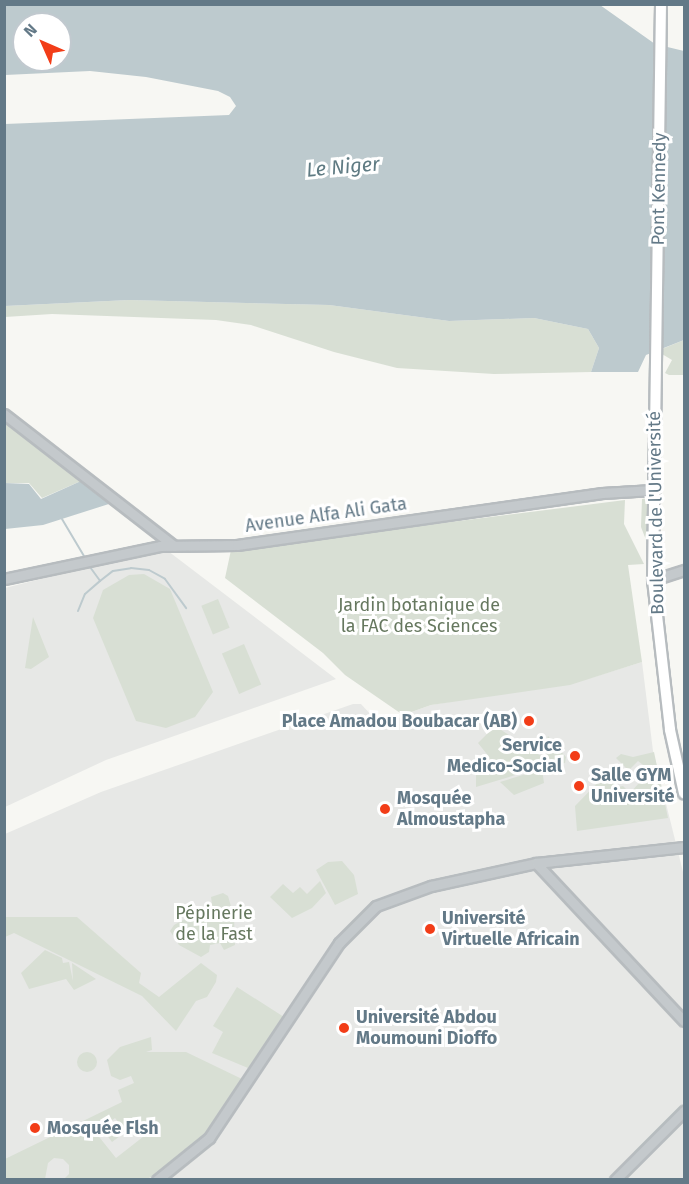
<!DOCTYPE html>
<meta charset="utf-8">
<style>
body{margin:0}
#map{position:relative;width:689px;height:1184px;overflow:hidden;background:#f7f7f3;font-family:"Fira Sans",sans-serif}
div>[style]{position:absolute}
.built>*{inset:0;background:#e7e8e6}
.green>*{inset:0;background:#d8dfd4;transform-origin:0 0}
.round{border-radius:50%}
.water>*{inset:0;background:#bdcace}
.stream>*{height:2px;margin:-1px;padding:0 1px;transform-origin:1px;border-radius:1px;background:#bdcace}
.roads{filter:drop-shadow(2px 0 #b7bcbf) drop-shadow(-2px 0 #b7bcbf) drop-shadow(0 2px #b7bcbf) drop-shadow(0 -2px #b7bcbf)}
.minor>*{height:9px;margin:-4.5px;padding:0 4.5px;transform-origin:4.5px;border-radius:4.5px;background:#c4c9cc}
.major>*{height:10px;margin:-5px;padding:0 5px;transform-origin:5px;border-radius:5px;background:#fff}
.dots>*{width:16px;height:16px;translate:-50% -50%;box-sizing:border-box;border:3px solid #fff;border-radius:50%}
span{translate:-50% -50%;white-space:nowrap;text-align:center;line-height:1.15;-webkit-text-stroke:6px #fff;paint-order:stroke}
.street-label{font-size:18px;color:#637987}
.park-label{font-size:18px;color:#66785f}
.poi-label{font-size:18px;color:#637987;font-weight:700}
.right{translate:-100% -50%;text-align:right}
.left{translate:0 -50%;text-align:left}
.water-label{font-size:20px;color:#5f7b83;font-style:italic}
.frame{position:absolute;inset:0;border:6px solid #637987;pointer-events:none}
.north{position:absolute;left:12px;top:12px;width:60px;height:60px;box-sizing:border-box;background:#fff;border:2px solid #c1c9cf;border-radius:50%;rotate:315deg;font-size:16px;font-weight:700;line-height:24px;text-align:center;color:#637987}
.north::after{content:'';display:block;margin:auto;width:21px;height:27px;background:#f23d18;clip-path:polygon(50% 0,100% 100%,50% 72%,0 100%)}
</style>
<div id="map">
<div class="built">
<i style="clip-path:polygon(164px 548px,336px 679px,106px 760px,5px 807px,5px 588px)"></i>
<i style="clip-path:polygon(642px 662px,653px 751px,684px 876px,684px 1179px,5px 1180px,5px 834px,101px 792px,353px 704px,361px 704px,384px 729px,403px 715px,431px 705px,594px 677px)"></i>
</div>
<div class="green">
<i style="clip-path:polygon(129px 300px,329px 305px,449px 321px,534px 318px,588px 329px,599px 348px,591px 372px,494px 374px,397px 368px,334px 352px,251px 325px,216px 320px,52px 314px,5px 317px,5px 306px)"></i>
<i style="clip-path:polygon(684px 340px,684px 375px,669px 375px,665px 373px,672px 360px,662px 354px,662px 349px)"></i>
<i style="clip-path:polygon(4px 419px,81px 481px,42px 498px,29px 483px,5px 483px)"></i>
<i style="clip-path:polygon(649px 498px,648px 539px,646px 540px,641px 527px,642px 499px)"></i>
<i style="clip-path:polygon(625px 500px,624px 524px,644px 564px,628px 565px,642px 662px,570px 685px,431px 705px,403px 715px,345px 675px,323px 653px,225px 578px,231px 550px)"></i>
<i style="clip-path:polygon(144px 574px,170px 589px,213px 692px,195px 717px,166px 728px,136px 721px,93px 618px,103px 590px,129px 575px)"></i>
<i style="left:218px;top:599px;width:31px;height:18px;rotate:68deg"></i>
<i style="clip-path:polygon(33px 617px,49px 657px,31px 669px,25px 668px)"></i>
<i style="left:244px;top:644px;width:44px;height:24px;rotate:67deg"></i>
<i style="clip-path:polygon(495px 726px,541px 756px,545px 766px,476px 787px,476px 774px,490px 758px,478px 743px)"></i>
<i style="clip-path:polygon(548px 736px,566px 757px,565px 763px,546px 767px,542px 753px)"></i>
<i style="clip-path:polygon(654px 752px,668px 818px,577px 831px,575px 806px,608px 772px,618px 787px,623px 786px,630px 793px,639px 783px,636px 779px,647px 768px,638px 761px,630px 769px,635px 777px,616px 758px,621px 754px,633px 757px)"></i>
<i style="clip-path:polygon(542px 769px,544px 783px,514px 795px,500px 782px)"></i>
<i style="clip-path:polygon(342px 861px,354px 875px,358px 894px,335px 905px,316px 870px,328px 862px)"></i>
<i style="clip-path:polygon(320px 881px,326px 893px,312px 908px,292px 918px,270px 897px,283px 884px,293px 893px,300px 887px,307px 894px)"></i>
<i style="clip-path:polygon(223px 893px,228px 896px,234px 917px,235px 945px,224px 950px,220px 943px,210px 945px,209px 952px,201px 957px,179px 945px,170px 931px,174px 925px,212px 904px,211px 897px)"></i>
<i style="clip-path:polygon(5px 917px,77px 917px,141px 973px,139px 983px,159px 997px,201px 963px,217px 975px,216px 982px,207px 997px,196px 1001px,176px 1031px,142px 996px,14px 933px,5px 937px)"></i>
<i style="clip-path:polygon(45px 950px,62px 958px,63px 963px,69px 962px,73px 981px,72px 963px,96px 979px,74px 990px,66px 979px,29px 989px,21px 973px)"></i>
<i style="clip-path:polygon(237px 987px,284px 1017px,248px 1068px,212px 1053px,223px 1032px,213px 1026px)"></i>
<i style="clip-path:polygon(evenodd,151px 1037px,152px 1050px,146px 1052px,186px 1052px,242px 1079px,204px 1135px,174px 1164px,147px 1179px,64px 1179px,69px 1174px,69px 1165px,63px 1159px,54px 1158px,48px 1163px,45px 1179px,5px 1180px,5px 1159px,122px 1102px,118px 1090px,134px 1083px,131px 1076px,120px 1080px,111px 1076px,107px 1060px,120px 1047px,151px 1037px,115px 1118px,119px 1123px,106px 1134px,112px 1142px,139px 1122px,148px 1133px,116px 1158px,96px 1133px,115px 1118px)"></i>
<i class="round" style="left:77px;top:1052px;width:20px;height:20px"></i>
</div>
<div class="water">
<i style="clip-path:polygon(evenodd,5px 5px,600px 5px,655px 44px,684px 51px,684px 340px,646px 355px,638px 372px,591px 372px,599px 348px,588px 329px,534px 318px,449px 321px,329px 305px,129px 300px,5px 306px,5px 124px,229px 115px,236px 106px,230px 97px,218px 91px,146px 77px,90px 71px,5px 75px,5px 5px,24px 24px,60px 24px,60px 60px,24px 60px,24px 24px)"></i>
<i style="clip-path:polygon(81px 481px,112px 503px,43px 525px,5px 529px,5px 483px,29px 484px,41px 499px)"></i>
</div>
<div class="stream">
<i style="left:62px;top:519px;width:43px;rotate:59.3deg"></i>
<i style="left:90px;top:567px;width:17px;rotate:54deg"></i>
<i style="left:78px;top:611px;width:18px;rotate:-68deg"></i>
<i style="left:85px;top:594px;width:20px;rotate:-41deg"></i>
<i style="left:100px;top:581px;width:16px;rotate:-38deg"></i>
<i style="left:113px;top:571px;width:18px;rotate:-9deg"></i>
<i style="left:131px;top:568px;width:18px;rotate:6deg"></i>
<i style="left:149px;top:570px;width:18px;rotate:29deg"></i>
<i style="left:165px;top:579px;width:36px;rotate:54deg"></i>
</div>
<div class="roads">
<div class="minor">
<i style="left:4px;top:414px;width:215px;rotate:37.8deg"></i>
<i style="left:4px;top:579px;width:159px;rotate:-11.9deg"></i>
<i style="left:160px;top:546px;width:77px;rotate:-0.7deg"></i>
<i style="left:237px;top:545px;width:369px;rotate:-8.1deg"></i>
<i style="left:602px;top:493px;width:51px;rotate:-3.4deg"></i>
<i style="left:653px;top:580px;width:33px;rotate:-18deg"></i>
<i style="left:536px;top:863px;width:216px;rotate:46.9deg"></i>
<i style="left:157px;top:1180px;width:67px;rotate:-38.9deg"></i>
<i style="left:209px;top:1138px;width:234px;rotate:-56.3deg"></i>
<i style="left:339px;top:943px;width:52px;rotate:-45deg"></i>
<i style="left:376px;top:906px;width:59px;rotate:-20deg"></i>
<i style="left:431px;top:886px;width:107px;rotate:-12.4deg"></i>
<i style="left:536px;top:863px;width:149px;rotate:-6.2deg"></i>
<i style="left:615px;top:1180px;width:98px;rotate:-45deg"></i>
</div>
<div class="major">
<i style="left:661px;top:4px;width:576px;rotate:90.8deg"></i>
<i style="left:653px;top:580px;width:151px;rotate:83.5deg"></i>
<i style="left:670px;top:730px;width:65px;rotate:77.5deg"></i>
</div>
</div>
<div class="dots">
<i style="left:529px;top:721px;background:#f23d18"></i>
<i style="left:575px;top:756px;background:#f23d18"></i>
<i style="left:579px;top:786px;background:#f23d18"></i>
<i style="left:385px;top:809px;background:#f23d18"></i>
<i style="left:430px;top:929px;background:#f23d18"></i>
<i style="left:344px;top:1028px;background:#f23d18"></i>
<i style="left:35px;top:1128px;background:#f23d18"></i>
</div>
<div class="street-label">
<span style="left:659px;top:189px;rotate:-89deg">Pont Kennedy</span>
<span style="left:656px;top:513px;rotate:-91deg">Boulevard de l'Université</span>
<span style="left:326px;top:515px;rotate:-8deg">Avenue Alfa Ali Gata</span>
</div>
<div class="park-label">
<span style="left:419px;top:616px">Jardin botanique de<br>la FAC des Sciences</span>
<span style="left:214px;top:924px">Pépinerie<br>de la Fast</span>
</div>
<div class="poi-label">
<span class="right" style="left:517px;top:721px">Place Amadou Boubacar (AB)</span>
<span class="right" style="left:562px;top:756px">Service<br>Medico-Social</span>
<span class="left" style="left:591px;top:786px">Salle GYM<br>Université</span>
<span class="left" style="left:397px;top:809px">Mosquée<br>Almoustapha</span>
<span class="left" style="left:442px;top:929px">Université<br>Virtuelle Africain</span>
<span class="left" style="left:356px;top:1028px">Université Abdou<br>Moumouni Dioffo</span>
<span class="left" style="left:47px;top:1128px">Mosquée Flsh</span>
</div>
<div class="water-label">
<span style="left:343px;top:167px;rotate:-5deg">Le Niger</span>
</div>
<div class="frame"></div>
<div class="north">N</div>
</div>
